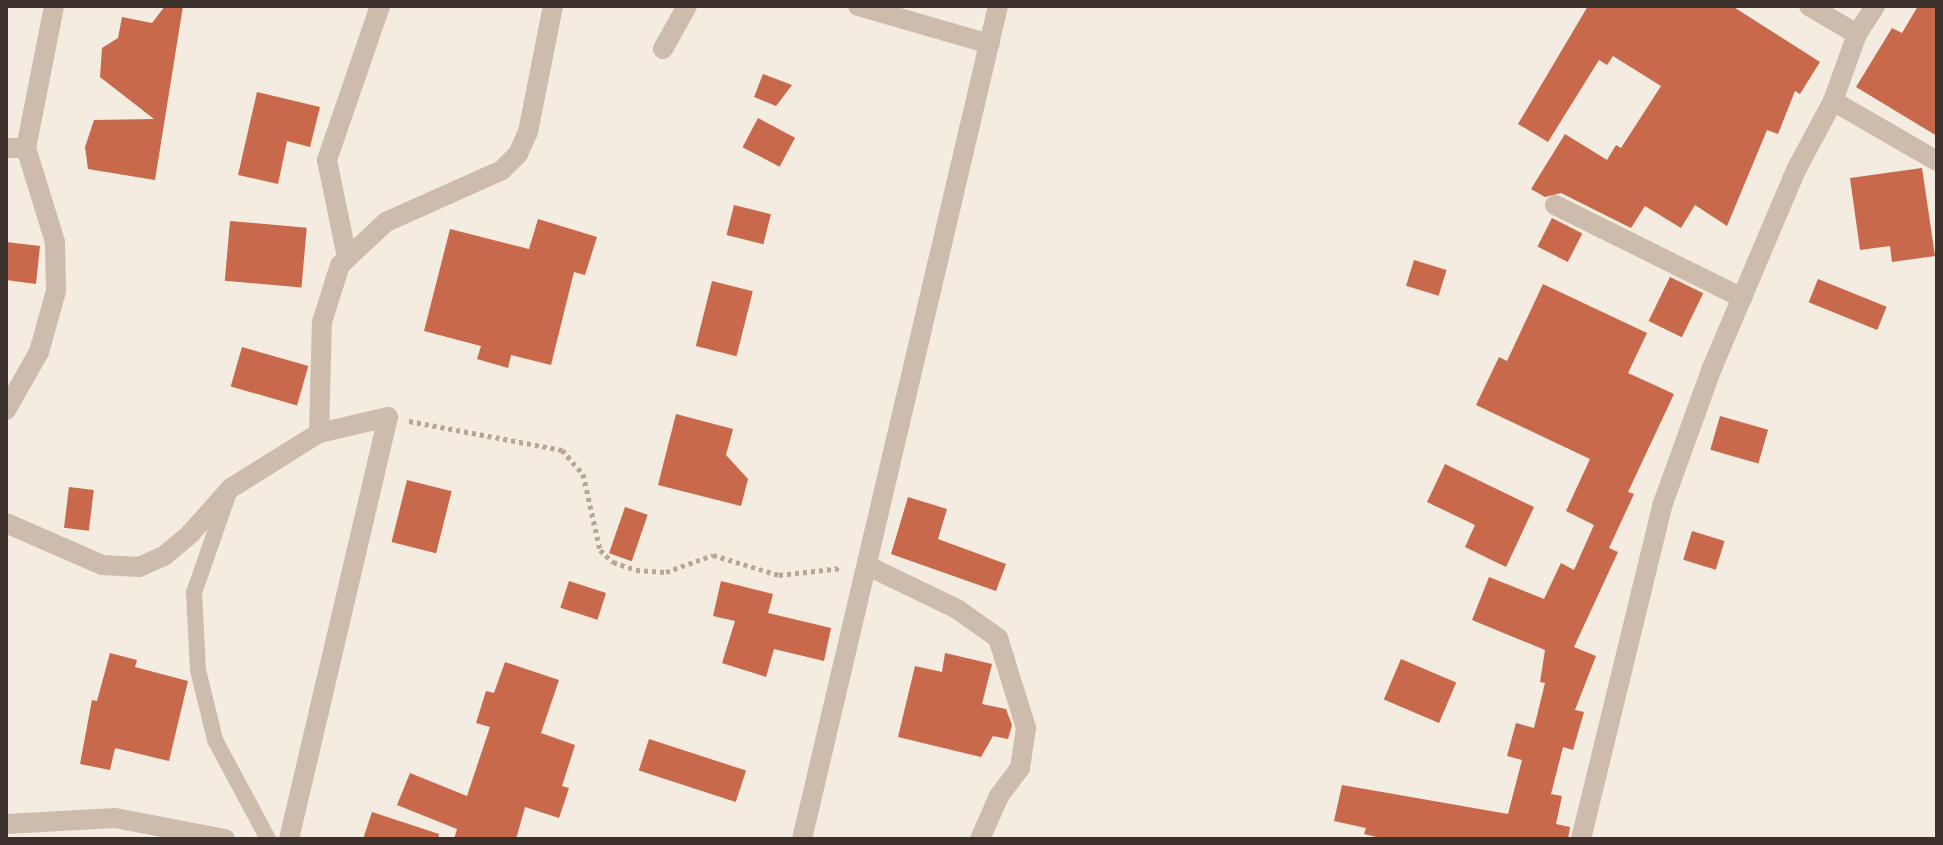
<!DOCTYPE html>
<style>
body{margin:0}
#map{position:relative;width:1943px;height:845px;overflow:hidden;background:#f4ebe1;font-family:"Alegreya Sans",sans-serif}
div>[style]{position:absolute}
.building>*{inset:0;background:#c8694b;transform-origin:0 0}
.path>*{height:5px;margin-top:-2.5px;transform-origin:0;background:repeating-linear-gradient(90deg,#b9a596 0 4px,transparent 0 8px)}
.lane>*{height:16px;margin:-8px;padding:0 8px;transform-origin:8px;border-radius:8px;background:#cdbbac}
.street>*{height:20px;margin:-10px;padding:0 10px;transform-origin:10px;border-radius:10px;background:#cdbbac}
span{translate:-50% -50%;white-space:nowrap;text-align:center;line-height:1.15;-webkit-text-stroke:6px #fbf5ee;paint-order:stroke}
.frame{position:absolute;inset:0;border:8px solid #3b302b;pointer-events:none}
</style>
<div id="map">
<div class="building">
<i style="clip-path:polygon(165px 6px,183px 6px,155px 180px,88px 169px,85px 147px,94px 120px,154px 119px,100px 77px,102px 48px,118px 38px,122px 17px,152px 23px)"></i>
<i style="clip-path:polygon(1588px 6px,1732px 6px,1820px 62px,1800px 94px,1795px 91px,1778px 134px,1767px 130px,1727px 226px,1695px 205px,1681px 228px,1645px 206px,1631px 228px,1561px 193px,1545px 197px,1531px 189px,1565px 134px,1607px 160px,1616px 145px,1621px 148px,1661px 86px,1613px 56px,1607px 65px,1599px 60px,1548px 142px,1518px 124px)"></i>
<i style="clip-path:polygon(1918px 6px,1937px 6px,1937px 136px,1856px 87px,1892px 28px,1902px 33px)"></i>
<i style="clip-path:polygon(763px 74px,792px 85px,776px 106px,754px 97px)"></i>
<i style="clip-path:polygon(257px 92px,320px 107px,310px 147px,287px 141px,278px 184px,238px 175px)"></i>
<i style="left:758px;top:118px;width:42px;height:33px;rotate:28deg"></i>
<i style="clip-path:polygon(1922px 168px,1935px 256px,1892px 262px,1890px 246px,1860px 250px,1850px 178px)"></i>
<i style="left:734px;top:205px;width:38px;height:31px;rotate:14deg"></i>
<i style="left:1552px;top:218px;width:34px;height:32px;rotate:27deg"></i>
<i style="clip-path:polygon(538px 219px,597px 237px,585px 275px,574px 272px,551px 365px,511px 355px,508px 368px,477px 359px,481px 346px,424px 331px,450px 229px,529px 249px)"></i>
<i style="left:230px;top:221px;width:77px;height:60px;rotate:5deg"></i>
<i style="clip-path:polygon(6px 242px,40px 246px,36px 284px,6px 280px)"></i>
<i style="left:1414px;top:260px;width:34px;height:27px;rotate:17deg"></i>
<i style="left:1670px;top:277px;width:37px;height:49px;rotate:26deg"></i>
<i style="left:1818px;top:279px;width:74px;height:25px;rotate:22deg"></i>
<i style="left:712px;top:281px;width:42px;height:67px;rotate:14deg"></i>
<i style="clip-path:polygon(1543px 284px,1647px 333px,1628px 373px,1674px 394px,1628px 492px,1634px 494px,1609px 548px,1618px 552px,1574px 647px,1596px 656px,1575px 710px,1584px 712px,1573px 750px,1563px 747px,1551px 794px,1562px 796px,1556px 824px,1570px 827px,1568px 839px,1385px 839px,1364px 834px,1366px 828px,1334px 821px,1342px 785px,1508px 814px,1522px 760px,1507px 756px,1516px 723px,1534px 728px,1545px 683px,1540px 682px,1545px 650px,1472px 620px,1489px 577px,1544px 599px,1561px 563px,1574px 570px,1594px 525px,1566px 511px,1590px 459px,1476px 405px,1499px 357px,1507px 361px)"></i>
<i style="left:242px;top:347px;width:69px;height:41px;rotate:16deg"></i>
<i style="clip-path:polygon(676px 414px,733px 429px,726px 455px,748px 479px,741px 506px,658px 485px)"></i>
<i style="left:1720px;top:416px;width:50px;height:35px;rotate:16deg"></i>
<i style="clip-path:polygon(1445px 464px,1534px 507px,1506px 567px,1465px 547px,1475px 525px,1427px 502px)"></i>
<i style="left:407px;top:480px;width:46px;height:64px;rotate:14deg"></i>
<i style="left:69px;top:487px;width:25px;height:41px;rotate:7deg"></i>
<i style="clip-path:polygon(908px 497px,947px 509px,938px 539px,1006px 564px,996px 591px,891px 554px)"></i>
<i style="left:625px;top:507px;width:24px;height:49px;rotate:19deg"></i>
<i style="left:1692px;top:531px;width:34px;height:30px;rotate:17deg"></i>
<i style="left:569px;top:581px;width:39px;height:28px;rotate:18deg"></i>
<i style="clip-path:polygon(721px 581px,773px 594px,768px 613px,831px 628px,824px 661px,774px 649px,766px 677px,722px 663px,735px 621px,713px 616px)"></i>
<i style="clip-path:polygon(110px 653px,137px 660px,135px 667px,188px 681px,169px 761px,115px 748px,110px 770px,80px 764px,92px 700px,97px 701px)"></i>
<i style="clip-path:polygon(945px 653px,992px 664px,982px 704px,1006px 709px,1012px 725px,1008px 739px,993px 736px,981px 757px,898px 737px,915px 666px,942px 672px)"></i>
<i style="left:1401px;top:659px;width:60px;height:44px;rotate:23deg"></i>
<i style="clip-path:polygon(505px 662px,559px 680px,541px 733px,575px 745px,562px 786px,569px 788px,559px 818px,525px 807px,516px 839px,454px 839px,457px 829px,397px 805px,410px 773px,467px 796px,490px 727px,476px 723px,486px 691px,494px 693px)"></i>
<i style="left:649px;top:739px;width:102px;height:33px;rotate:18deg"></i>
<i style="clip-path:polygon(372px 812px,439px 834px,438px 839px,363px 839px)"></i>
</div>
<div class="path">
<i style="left:409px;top:421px;width:156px;rotate:10.7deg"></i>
<i style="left:562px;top:450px;width:32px;rotate:49deg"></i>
<i style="left:583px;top:474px;width:78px;rotate:77.4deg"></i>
<i style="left:600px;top:550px;width:18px;rotate:43deg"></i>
<i style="left:613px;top:562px;width:24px;rotate:19deg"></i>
<i style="left:636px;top:570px;width:30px;rotate:4deg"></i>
<i style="left:666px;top:572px;width:50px;rotate:-19.9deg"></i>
<i style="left:713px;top:555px;width:69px;rotate:16.9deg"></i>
<i style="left:779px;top:575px;width:63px;rotate:-6.3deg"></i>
</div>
<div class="lane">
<i style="left:227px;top:498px;width:101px;rotate:109.2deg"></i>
<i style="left:194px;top:593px;width:77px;rotate:87deg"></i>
<i style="left:198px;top:670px;width:72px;rotate:76.3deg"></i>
<i style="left:215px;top:740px;width:112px;rotate:61.8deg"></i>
</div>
<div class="street">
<i style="left:858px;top:6px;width:137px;rotate:16.1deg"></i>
<i style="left:1809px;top:6px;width:56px;rotate:30.3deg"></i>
<i style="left:663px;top:49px;width:49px;rotate:-60.8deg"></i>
<i style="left:1833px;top:101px;width:120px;rotate:30deg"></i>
<i style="left:6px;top:148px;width:20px"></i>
<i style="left:1555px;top:205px;width:209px;rotate:26.4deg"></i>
<i style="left:347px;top:257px;width:99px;rotate:-101.7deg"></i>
<i style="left:327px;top:160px;width:163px;rotate:-71deg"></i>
<i style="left:6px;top:410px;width:67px;rotate:-60.4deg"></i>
<i style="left:39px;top:352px;width:63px;rotate:-74.4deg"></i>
<i style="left:56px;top:291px;width:49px;rotate:-91.2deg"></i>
<i style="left:55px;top:242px;width:98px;rotate:-107.1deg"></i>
<i style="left:26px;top:148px;width:145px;rotate:-78.8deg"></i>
<i style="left:319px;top:433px;width:111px;rotate:-88.5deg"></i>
<i style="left:322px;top:322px;width:60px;rotate:-72.5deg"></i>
<i style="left:340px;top:265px;width:63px;rotate:-43.1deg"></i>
<i style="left:386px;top:222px;width:127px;rotate:-24.1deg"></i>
<i style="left:502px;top:170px;width:23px;rotate:-45deg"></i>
<i style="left:518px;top:154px;width:24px;rotate:-66deg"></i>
<i style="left:528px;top:132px;width:128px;rotate:-78.8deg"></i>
<i style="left:6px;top:523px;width:105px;rotate:23.6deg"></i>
<i style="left:102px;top:565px;width:37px;rotate:3deg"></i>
<i style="left:139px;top:567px;width:27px;rotate:-24deg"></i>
<i style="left:164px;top:556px;width:34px;rotate:-40deg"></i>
<i style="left:190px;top:534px;width:62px;rotate:-48.3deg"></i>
<i style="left:231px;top:488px;width:104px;rotate:-32deg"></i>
<i style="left:319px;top:433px;width:71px;rotate:-13.1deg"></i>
<i style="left:388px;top:417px;width:433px;rotate:103.2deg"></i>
<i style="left:868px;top:566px;width:99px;rotate:25.8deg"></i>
<i style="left:957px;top:609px;width:50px;rotate:35.3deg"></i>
<i style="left:998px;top:638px;width:94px;rotate:72.7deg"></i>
<i style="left:1026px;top:728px;width:40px;rotate:98.5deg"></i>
<i style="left:1020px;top:768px;width:35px;rotate:127deg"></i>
<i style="left:999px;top:796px;width:47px;rotate:113.8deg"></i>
<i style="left:6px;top:824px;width:109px;rotate:-3.2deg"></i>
<i style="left:115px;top:818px;width:112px;rotate:10.8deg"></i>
<i style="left:802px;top:839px;width:856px;rotate:-76.76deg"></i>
<i style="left:1581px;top:839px;width:343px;rotate:-76.3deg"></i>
<i style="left:1662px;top:506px;width:147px;rotate:-70.1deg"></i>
<i style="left:1712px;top:368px;width:215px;rotate:-67deg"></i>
<i style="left:1796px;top:170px;width:78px;rotate:-61.8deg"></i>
<i style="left:1833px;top:101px;width:71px;rotate:-70.3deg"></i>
<i style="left:1857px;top:34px;width:33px;rotate:-57deg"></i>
</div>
<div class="frame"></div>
</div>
